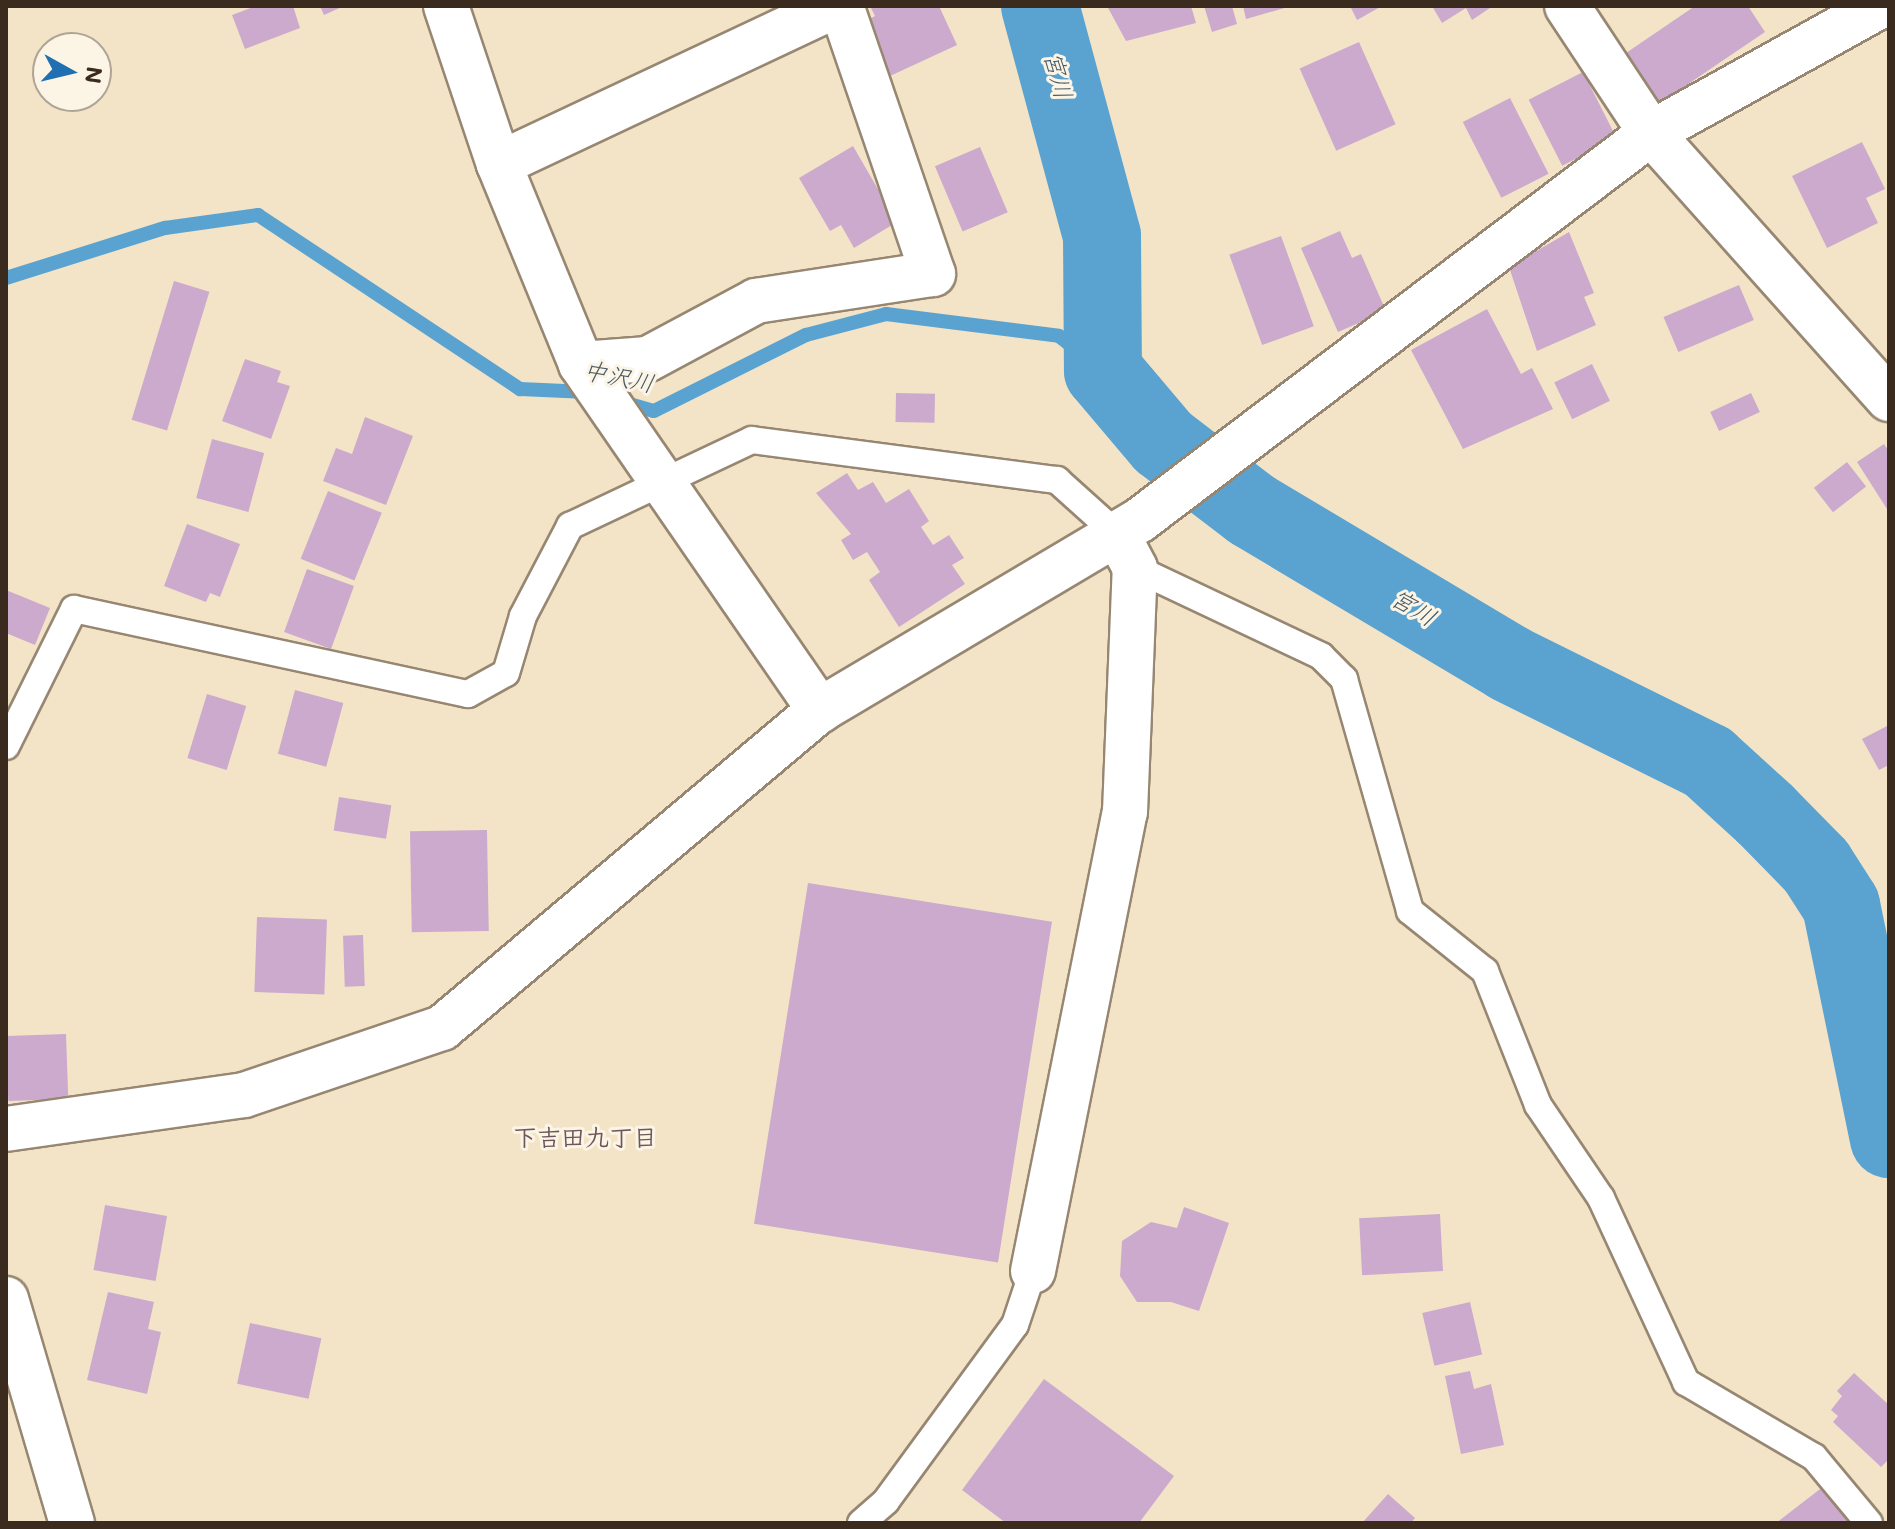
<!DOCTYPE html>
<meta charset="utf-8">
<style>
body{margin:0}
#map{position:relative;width:1895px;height:1529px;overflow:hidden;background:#f3e4c7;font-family:Mali,"Klee One",sans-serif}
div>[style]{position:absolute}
.stream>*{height:14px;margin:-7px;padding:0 7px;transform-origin:7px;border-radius:7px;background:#5aa3d1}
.river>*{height:78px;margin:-39px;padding:0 39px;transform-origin:39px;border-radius:39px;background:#5aa3d1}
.building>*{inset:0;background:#ccaacd;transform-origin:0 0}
.roads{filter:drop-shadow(2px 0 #978772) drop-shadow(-2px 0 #978772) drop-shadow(0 2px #978772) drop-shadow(0 -2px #978772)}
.service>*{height:26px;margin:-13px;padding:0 13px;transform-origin:13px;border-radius:13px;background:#fff}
.minor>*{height:44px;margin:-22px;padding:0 22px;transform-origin:22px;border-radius:22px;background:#fff}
.tertiary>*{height:44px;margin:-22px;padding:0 22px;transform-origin:22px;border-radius:22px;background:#fff}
span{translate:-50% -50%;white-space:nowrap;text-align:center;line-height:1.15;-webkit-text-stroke:6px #fcf5e5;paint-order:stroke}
.water-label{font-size:24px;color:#475a66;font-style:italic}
.neighbourhood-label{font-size:24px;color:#6e575b;font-weight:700}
.frame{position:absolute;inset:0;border:8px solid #3b2a1e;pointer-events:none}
.north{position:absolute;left:32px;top:32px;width:80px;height:80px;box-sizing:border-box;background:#fcf5e5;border:2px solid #afa495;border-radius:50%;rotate:98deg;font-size:22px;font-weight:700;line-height:32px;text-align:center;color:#3b2a1e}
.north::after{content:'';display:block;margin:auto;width:28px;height:36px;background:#1f6fb2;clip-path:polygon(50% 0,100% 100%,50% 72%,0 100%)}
</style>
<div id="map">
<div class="stream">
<i style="left:6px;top:278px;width:167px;rotate:-17.5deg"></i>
<i style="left:165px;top:228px;width:94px;rotate:-8deg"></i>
<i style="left:258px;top:215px;width:315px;rotate:33.6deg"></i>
<i style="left:520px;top:389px;width:67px;rotate:2.6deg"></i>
<i style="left:619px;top:401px;width:36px;rotate:16deg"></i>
<i style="left:654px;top:411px;width:170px;rotate:-26.6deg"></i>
<i style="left:806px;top:335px;width:83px;rotate:-14.7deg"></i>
<i style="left:886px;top:314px;width:174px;rotate:7.2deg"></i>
<i style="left:1059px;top:336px;width:56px;rotate:38.5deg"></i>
</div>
<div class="river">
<i style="left:1040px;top:6px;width:238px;rotate:74.9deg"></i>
<i style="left:1102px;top:236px;width:135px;rotate:89.6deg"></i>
<i style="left:1103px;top:371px;width:93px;rotate:49.8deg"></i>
<i style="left:1163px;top:442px;width:112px;rotate:37.4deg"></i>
<i style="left:1252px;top:510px;width:300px;rotate:30.8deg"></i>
<i style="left:1510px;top:664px;width:221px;rotate:26.3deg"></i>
<i style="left:1708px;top:762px;width:77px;rotate:42.4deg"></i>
<i style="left:1765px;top:814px;width:73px;rotate:45.6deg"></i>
<i style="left:1816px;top:866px;width:46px;rotate:57.3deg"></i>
<i style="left:1841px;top:905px;width:239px;rotate:78.4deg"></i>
</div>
<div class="building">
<i style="clip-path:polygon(256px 6px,293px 6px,300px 28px,245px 49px,232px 15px)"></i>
<i style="clip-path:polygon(320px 6px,344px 6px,324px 15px)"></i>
<i style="clip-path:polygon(870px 6px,939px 6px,957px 45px,890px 76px,866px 21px,875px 16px)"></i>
<i style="clip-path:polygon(1107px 6px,1191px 6px,1196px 23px,1126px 41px)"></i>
<i style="clip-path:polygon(1204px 6px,1232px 6px,1237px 24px,1212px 32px)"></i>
<i style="clip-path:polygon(1243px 6px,1288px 6px,1288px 7px,1246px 19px)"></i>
<i style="clip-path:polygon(1350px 6px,1382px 6px,1357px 20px)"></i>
<i style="clip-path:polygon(1432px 6px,1493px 6px,1472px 20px,1466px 8px,1442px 23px)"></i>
<i style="clip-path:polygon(1695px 6px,1748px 6px,1765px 32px,1660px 103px,1626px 53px)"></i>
<i style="left:1359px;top:42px;width:90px;height:65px;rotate:66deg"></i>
<i style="left:1583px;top:72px;width:74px;height:61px;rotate:63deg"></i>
<i style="left:1510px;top:98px;width:85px;height:53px;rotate:63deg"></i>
<i style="clip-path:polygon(1862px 142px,1885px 189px,1866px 198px,1878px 223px,1827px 248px,1792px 176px)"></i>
<i style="clip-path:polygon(853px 146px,897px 222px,854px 248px,841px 225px,830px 231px,799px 178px)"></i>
<i style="left:980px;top:147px;width:71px;height:49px;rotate:67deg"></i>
<i style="clip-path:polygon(1340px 231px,1352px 258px,1361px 254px,1386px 311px,1338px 332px,1301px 248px)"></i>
<i style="clip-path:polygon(1569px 232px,1594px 293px,1584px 297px,1596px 325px,1537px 351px,1509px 267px)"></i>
<i style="left:1281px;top:236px;width:96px;height:55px;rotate:70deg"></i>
<i style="left:174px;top:281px;width:37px;height:145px;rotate:17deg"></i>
<i style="left:1739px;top:285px;width:38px;height:82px;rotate:67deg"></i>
<i style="clip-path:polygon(1487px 309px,1521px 374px,1532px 368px,1553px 409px,1463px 449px,1411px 350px)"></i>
<i style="clip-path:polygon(245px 359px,281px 371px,277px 382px,290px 386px,271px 439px,222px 421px)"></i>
<i style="left:1592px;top:364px;width:41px;height:42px;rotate:64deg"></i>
<i style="left:896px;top:393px;width:39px;height:29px;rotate:1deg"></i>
<i style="left:1751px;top:393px;width:21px;height:45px;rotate:65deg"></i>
<i style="clip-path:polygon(365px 417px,413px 436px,386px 505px,323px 481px,336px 448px,352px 454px)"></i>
<i style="left:212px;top:439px;width:54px;height:61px;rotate:15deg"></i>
<i style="clip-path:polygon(1884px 444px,1889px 452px,1887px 509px,1857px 462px)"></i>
<i style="left:1847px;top:462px;width:31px;height:42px;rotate:52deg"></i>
<i style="clip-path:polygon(847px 473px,858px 490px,873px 482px,886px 503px,909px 489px,929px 521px,921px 527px,933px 545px,949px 535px,964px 558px,952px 565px,965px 584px,899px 627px,869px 580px,880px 572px,867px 552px,853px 560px,841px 540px,851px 534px,816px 493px)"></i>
<i style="left:328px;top:491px;width:58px;height:73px;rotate:22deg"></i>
<i style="clip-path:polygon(187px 524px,240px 544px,220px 597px,210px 593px,206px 602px,164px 586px)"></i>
<i style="left:307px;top:569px;width:50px;height:67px;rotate:20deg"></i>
<i style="clip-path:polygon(6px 590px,50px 608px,35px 645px,6px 633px)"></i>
<i style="left:295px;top:690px;width:50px;height:66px;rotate:15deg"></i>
<i style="left:207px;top:694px;width:41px;height:67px;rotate:17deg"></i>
<i style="clip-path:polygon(1889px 725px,1889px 765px,1879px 770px,1862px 739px)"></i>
<i style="left:339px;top:797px;width:53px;height:34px;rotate:9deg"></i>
<i style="left:487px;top:830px;width:101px;height:77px;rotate:89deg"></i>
<i style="left:808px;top:883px;width:247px;height:345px;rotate:9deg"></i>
<i style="left:257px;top:917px;width:70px;height:75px;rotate:2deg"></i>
<i style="left:363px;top:935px;width:51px;height:20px;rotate:88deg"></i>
<i style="left:66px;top:1034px;width:65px;height:60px;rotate:88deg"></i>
<i style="left:105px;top:1205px;width:63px;height:66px;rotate:10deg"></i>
<i style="clip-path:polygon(1184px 1207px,1229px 1223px,1199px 1311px,1171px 1302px,1137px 1302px,1120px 1276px,1122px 1241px,1151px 1222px,1177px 1228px)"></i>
<i style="left:1440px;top:1214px;width:57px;height:81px;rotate:87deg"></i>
<i style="clip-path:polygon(108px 1292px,154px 1302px,148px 1329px,161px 1332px,147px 1394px,87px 1380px)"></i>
<i style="left:1470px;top:1302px;width:54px;height:49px;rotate:77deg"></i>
<i style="left:250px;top:1323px;width:73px;height:62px;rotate:12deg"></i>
<i style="clip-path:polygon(1470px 1371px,1474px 1389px,1491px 1384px,1504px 1445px,1461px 1454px,1445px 1376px)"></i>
<i style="clip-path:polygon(1854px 1373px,1889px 1405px,1889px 1459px,1881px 1467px,1833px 1422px,1838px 1416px,1831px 1410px,1842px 1396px,1837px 1391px)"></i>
<i style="clip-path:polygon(1044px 1379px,1174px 1476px,1139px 1523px,1006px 1523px,962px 1490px)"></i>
<i style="clip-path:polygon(1824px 1486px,1852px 1523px,1776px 1523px)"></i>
<i style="clip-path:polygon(1388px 1494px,1415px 1518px,1411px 1523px,1362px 1523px)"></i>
</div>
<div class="roads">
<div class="service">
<i style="left:1135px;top:568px;width:206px;rotate:25.3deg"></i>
<i style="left:1321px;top:656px;width:33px;rotate:45deg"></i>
<i style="left:1344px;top:679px;width:241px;rotate:74.1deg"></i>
<i style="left:1410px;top:911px;width:96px;rotate:38.7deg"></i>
<i style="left:1485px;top:971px;width:144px;rotate:68.4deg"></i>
<i style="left:1538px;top:1105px;width:112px;rotate:55.9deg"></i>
<i style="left:1601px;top:1198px;width:203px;rotate:65.2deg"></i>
<i style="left:1686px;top:1382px;width:148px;rotate:30.4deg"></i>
<i style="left:1814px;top:1457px;width:86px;rotate:50.2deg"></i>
<i style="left:6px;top:746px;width:153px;rotate:-63.6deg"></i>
<i style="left:74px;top:609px;width:403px;rotate:12.2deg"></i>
<i style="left:468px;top:694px;width:43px;rotate:-28.9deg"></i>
<i style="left:506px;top:673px;width:59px;rotate:-73.4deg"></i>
<i style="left:523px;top:616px;width:102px;rotate:-62.4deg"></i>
<i style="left:570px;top:526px;width:201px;rotate:-25.3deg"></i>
<i style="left:752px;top:440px;width:308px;rotate:7.5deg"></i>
<i style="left:1057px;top:480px;width:81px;rotate:42deg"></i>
<i style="left:861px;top:1523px;width:33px;rotate:-41deg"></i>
<i style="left:886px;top:1501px;width:218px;rotate:-53.8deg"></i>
<i style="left:1015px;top:1325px;width:57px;rotate:-71.6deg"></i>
</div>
<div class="minor">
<i style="left:1567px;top:6px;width:152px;rotate:56.5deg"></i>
<i style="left:1651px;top:133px;width:357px;rotate:48.2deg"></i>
<i style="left:499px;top:164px;width:371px;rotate:-25.2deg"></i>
<i style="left:581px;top:364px;width:67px;rotate:-4.3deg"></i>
<i style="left:648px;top:359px;width:123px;rotate:-28.2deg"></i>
<i style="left:756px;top:301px;width:179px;rotate:-8.7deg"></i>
<i style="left:933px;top:274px;width:283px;rotate:-108.9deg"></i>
<i style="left:6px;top:1129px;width:240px;rotate:-8.1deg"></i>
<i style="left:244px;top:1095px;width:209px;rotate:-18.7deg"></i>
<i style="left:442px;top:1028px;width:494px;rotate:-40.1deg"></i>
<i style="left:820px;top:710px;width:372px;rotate:-30.7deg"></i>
<i style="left:1140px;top:520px;width:641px;rotate:-37.14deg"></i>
<i style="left:1651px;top:133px;width:262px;rotate:-29deg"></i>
<i style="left:1033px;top:1271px;width:468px;rotate:-78.7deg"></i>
<i style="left:1125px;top:812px;width:244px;rotate:-87.7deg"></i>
<i style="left:1135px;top:568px;width:38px;rotate:-118deg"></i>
<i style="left:6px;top:1299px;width:234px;rotate:73.6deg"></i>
</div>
<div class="tertiary">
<i style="left:446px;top:6px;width:167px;rotate:71.5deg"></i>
<i style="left:499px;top:164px;width:216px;rotate:67.7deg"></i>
<i style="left:581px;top:364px;width:421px;rotate:55.4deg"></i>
</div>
</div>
<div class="water-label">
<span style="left:1059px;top:75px;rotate:75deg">宮川</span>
<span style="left:619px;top:376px;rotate:12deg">中沢川</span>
<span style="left:1414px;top:607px;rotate:31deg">宮川</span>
</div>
<div class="neighbourhood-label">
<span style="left:585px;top:1137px">下吉田九丁目</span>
</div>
<div class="frame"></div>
<div class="north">N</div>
</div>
